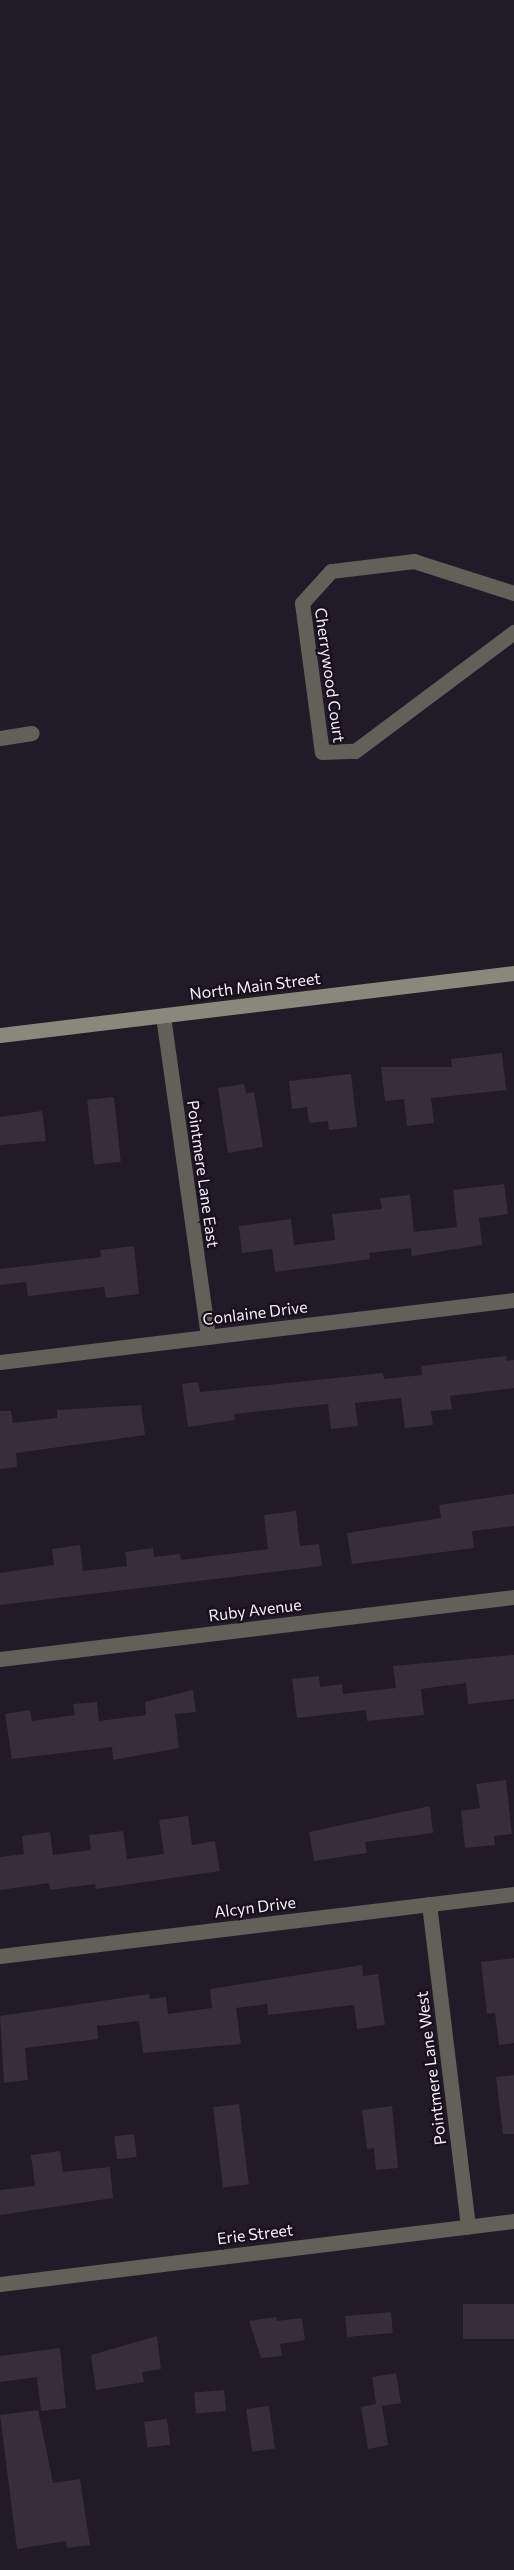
<!DOCTYPE html>
<style>
body{margin:0}
#map{position:relative;width:514px;height:2570px;overflow:hidden;background:#211a27;font-family:Commissioner,sans-serif}
div>[style]{position:absolute}
.building>*{inset:0;background:#362e3c;transform-origin:0 0}
.street>*{height:15px;margin:-7.5px;padding:0 7.5px;transform-origin:7.5px;border-radius:7.5px;background:#616159}
.secondary>*{height:15px;margin:-7.5px;padding:0 7.5px;transform-origin:7.5px;border-radius:7.5px;background:#88887b}
span{translate:-50% -50%;white-space:nowrap;text-align:center;line-height:1.15;-webkit-text-stroke:4.5px #18111d;paint-order:stroke}
.street-label{font-size:16px;color:#f5f0f9}
</style>
<div id="map">
<div class="building">
<i style="clip-path:polygon(502px 1053px,506px 1090px,431px 1098px,434px 1123px,407px 1126px,404px 1099px,385px 1101px,381px 1067px,452px 1067px,451px 1059px)"></i>
<i style="clip-path:polygon(351px 1074px,357px 1127px,329px 1130px,328px 1121px,309px 1123px,307px 1107px,292px 1109px,289px 1081px)"></i>
<i style="clip-path:polygon(244px 1084px,246px 1093px,254px 1092px,263px 1147px,228px 1153px,218px 1088px)"></i>
<i style="left:114px;top:1097px;width:65px;height:27px;rotate:84deg"></i>
<i style="clip-path:polygon(42px 1111px,46px 1141px,0 1145px,0 1117px)"></i>
<i style="clip-path:polygon(504px 1184px,508px 1214px,479px 1218px,482px 1245px,412px 1256px,411px 1248px,369px 1253px,370px 1259px,275px 1272px,272px 1249px,242px 1253px,239px 1226px,291px 1219px,294px 1245px,335px 1240px,332px 1214px,382px 1209px,380px 1198px,410px 1195px,414px 1232px,457px 1227px,453px 1190px)"></i>
<i style="clip-path:polygon(134px 1246px,139px 1294px,106px 1298px,104px 1287px,28px 1296px,26px 1282px,0 1285px,0 1269px,101px 1257px,100px 1250px)"></i>
<i style="clip-path:polygon(506px 1356px,507px 1361px,514px 1360px,514px 1388px,450px 1396px,452px 1409px,431px 1411px,433px 1425px,405px 1428px,401px 1398px,355px 1403px,358px 1426px,331px 1429px,328px 1404px,234px 1414px,235px 1420px,188px 1427px,182px 1384px,198px 1382px,200px 1392px,383px 1373px,384px 1379px,422px 1375px,421px 1366px)"></i>
<i style="clip-path:polygon(141px 1405px,145px 1435px,16px 1453px,17px 1467px,0 1469px,0 1411px,11px 1411px,13px 1423px,57px 1418px,57px 1410px)"></i>
<i style="clip-path:polygon(514px 1494px,514px 1526px,472px 1531px,474px 1548px,352px 1564px,347px 1533px,441px 1518px,439px 1505px)"></i>
<i style="clip-path:polygon(296px 1511px,300px 1546px,319px 1544px,322px 1566px,0 1605px,0 1573px,54px 1565px,52px 1549px,80px 1545px,83px 1571px,127px 1566px,125px 1552px,153px 1548px,154px 1557px,180px 1554px,181px 1560px,268px 1549px,264px 1515px)"></i>
<i style="clip-path:polygon(514px 1655px,514px 1699px,468px 1704px,466px 1683px,421px 1689px,424px 1715px,367px 1721px,366px 1710px,297px 1718px,292px 1679px,319px 1676px,320px 1687px,342px 1684px,343px 1694px,396px 1688px,393px 1666px)"></i>
<i style="clip-path:polygon(193px 1690px,196px 1712px,175px 1714px,179px 1748px,113px 1760px,112px 1747px,12px 1759px,5px 1714px,30px 1710px,32px 1721px,75px 1715px,73px 1704px,97px 1702px,99px 1721px,146px 1715px,145px 1702px)"></i>
<i style="clip-path:polygon(506px 1780px,512px 1834px,494px 1836px,495px 1845px,465px 1848px,461px 1811px,480px 1808px,476px 1784px)"></i>
<i style="clip-path:polygon(430px 1806px,433px 1833px,365px 1842px,367px 1853px,314px 1861px,309px 1832px)"></i>
<i style="clip-path:polygon(188px 1816px,192px 1845px,215px 1841px,220px 1871px,96px 1889px,95px 1884px,50px 1890px,49px 1883px,0 1890px,0 1857px,24px 1854px,22px 1836px,50px 1832px,53px 1855px,91px 1850px,89px 1835px,123px 1831px,127px 1859px,164px 1854px,159px 1820px)"></i>
<i style="clip-path:polygon(514px 1958px,514px 2043px,499px 2045px,495px 2013px,487px 2014px,481px 1962px)"></i>
<i style="clip-path:polygon(362px 1965px,363px 1976px,378px 1974px,385px 2025px,357px 2029px,354px 2005px,268px 2015px,267px 2004px,236px 2008px,241px 2044px,143px 2053px,139px 2021px,97px 2026px,98px 2039px,25px 2048px,28px 2080px,4px 2083px,0 2016px,149px 1994px,150px 1999px,166px 1997px,168px 2014px,212px 2008px,210px 1989px)"></i>
<i style="clip-path:polygon(514px 2075px,514px 2134px,503px 2134px,496px 2077px)"></i>
<i style="left:239px;top:2104px;width:81px;height:26px;rotate:83deg"></i>
<i style="clip-path:polygon(392px 2106px,398px 2168px,376px 2170px,374px 2148px,367px 2149px,362px 2110px)"></i>
<i style="left:134px;top:2134px;width:23px;height:20px;rotate:83deg"></i>
<i style="clip-path:polygon(60px 2151px,63px 2172px,110px 2167px,113px 2198px,0 2215px,0 2190px,35px 2186px,31px 2155px)"></i>
<i style="left:514px;top:2304px;width:35px;height:51px;rotate:90deg"></i>
<i style="left:391px;top:2312px;width:21px;height:46px;rotate:85deg"></i>
<i style="clip-path:polygon(276px 2317px,277px 2321px,302px 2318px,305px 2340px,280px 2344px,282px 2356px,261px 2358px,249px 2321px)"></i>
<i style="clip-path:polygon(157px 2336px,161px 2369px,142px 2372px,144px 2382px,96px 2390px,91px 2355px)"></i>
<i style="clip-path:polygon(60px 2348px,66px 2408px,41px 2411px,37px 2377px,0 2382px,0 2356px)"></i>
<i style="clip-path:polygon(396px 2373px,401px 2403px,382px 2406px,388px 2445px,368px 2449px,361px 2407px,376px 2404px,372px 2377px)"></i>
<i style="left:224px;top:2390px;width:21px;height:30px;rotate:85deg"></i>
<i style="left:269px;top:2406px;width:43px;height:23px;rotate:82deg"></i>
<i style="clip-path:polygon(38px 2410px,53px 2483px,80px 2479px,90px 2545px,67px 2548px,66px 2541px,17px 2549px,0 2415px)"></i>
<i style="left:167px;top:2419px;width:26px;height:23px;rotate:83deg"></i>
</div>
<div class="street">
<i style="left:514px;top:593px;width:105px;rotate:-162.3deg"></i>
<i style="left:414px;top:561px;width:84px;rotate:173.1deg"></i>
<i style="left:331px;top:571px;width:43px;rotate:132.2deg"></i>
<i style="left:302px;top:603px;width:150px;rotate:82.4deg"></i>
<i style="left:322px;top:752px;width:33px;rotate:-2deg"></i>
<i style="left:355px;top:751px;width:199px;rotate:-36.8deg"></i>
<i style="left:0;top:738px;width:32px;rotate:-9deg"></i>
<i style="left:163px;top:1016px;width:324px;rotate:82deg"></i>
<i style="left:0;top:1362px;width:518px;rotate:-6.88deg"></i>
<i style="left:0;top:1659px;width:518px;rotate:-6.88deg"></i>
<i style="left:429px;top:1904px;width:325px;rotate:83.1deg"></i>
<i style="left:0;top:1956px;width:518px;rotate:-6.88deg"></i>
<i style="left:0;top:2284px;width:518px;rotate:-6.99deg"></i>
</div>
<div class="secondary">
<i style="left:0;top:1035px;width:518px;rotate:-6.88deg"></i>
</div>
<div class="street-label">
<span style="left:330px;top:675px;rotate:82deg">Cherrywood Court</span>
<span style="left:255px;top:986px;rotate:-7deg">North Main Street</span>
<span style="left:203px;top:1174px;rotate:82deg">Pointmere Lane East</span>
<span style="left:255px;top:1313px;rotate:-7deg">Conlaine Drive</span>
<span style="left:255px;top:1610px;rotate:-7deg">Ruby Avenue</span>
<span style="left:255px;top:1907px;rotate:-7deg">Alcyn Drive</span>
<span style="left:431px;top:2068px;rotate:-97deg">Pointmere Lane West</span>
<span style="left:255px;top:2234px;rotate:-7deg">Erie Street</span>
</div>
</div>
